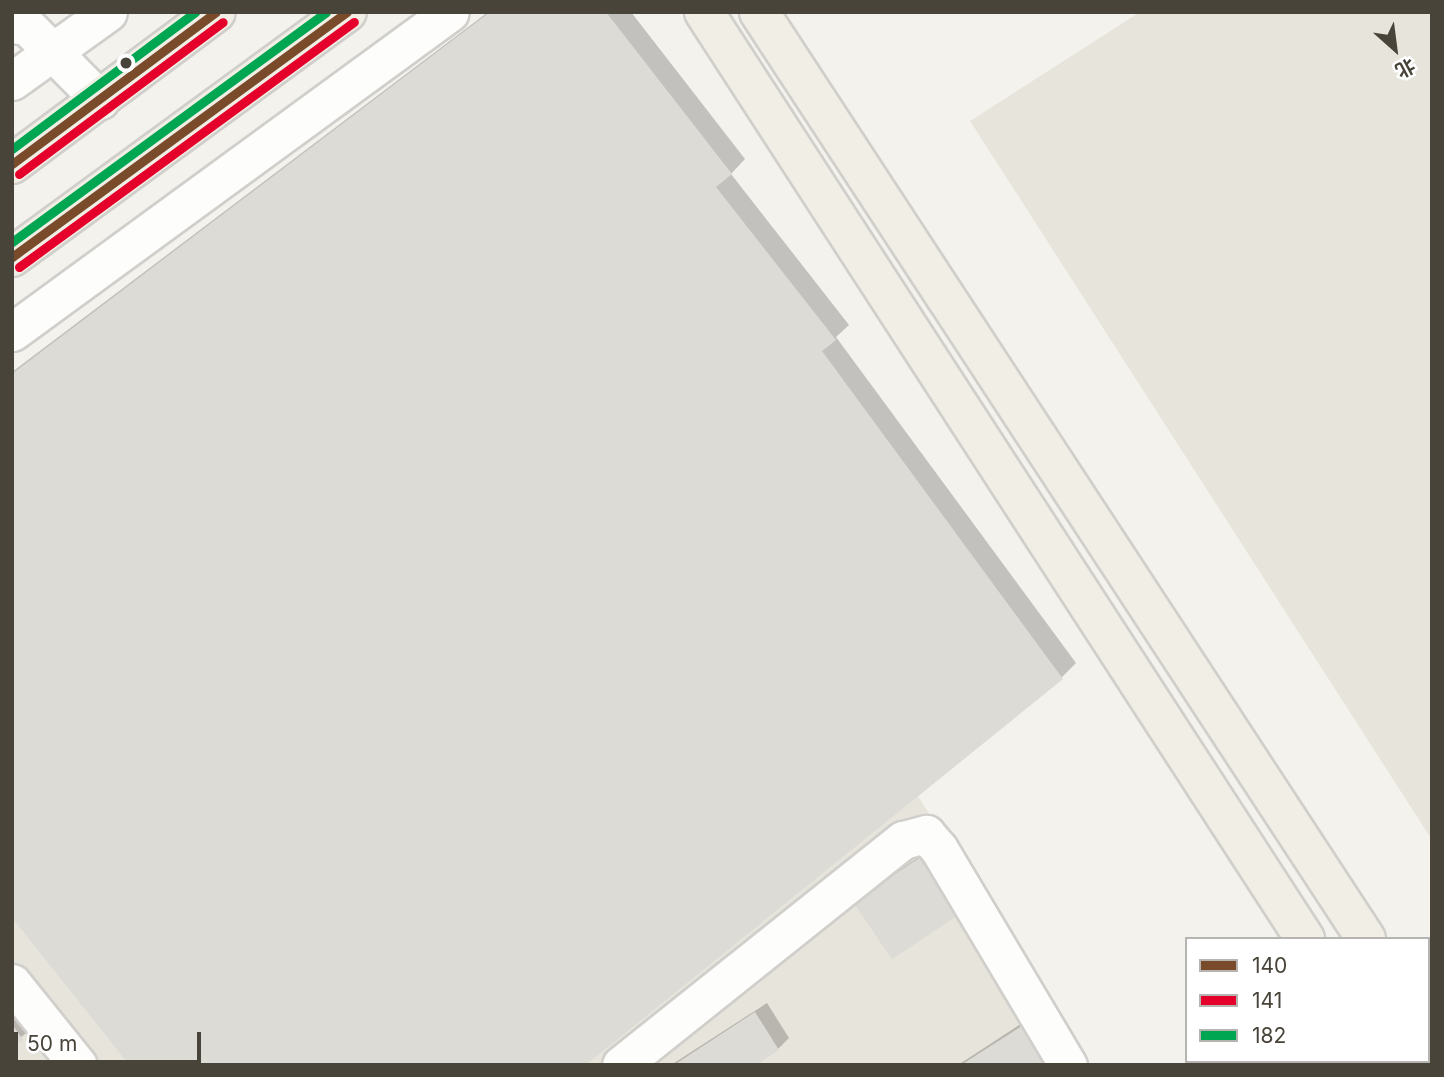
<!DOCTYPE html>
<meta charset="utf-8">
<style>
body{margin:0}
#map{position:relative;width:1444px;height:1077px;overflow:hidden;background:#f3f2ed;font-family:Inter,"Noto Sans SC",sans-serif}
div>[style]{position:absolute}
.residential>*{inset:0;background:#e7e4db}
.shadow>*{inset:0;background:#0003}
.building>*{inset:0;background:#dcdbd6;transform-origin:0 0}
.roads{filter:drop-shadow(2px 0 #d1cfcb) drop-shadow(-2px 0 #d1cfcb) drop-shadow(0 2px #d1cfcb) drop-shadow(0 -2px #d1cfcb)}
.minor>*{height:37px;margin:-18.5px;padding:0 18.5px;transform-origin:18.5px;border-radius:18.5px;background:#fdfdfc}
.major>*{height:38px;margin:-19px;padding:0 19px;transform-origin:19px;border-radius:19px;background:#f1efe5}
.bus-1>*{height:9px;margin:-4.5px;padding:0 4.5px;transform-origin:4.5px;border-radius:4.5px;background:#7a4b2a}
.bus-2>*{height:9px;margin:-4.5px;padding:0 4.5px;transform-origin:4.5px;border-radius:4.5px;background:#e4002b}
.bus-3>*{height:9px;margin:-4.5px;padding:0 4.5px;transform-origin:4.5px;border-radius:4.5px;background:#00a651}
.dots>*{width:19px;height:19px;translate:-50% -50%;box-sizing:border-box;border:4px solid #fff;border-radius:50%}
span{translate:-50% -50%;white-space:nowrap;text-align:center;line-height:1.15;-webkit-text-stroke:6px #fff;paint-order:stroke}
.frame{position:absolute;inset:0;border:14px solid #494439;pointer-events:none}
.legend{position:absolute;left:1185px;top:937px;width:245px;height:126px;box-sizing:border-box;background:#fff;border:2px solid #b6b4b0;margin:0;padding:9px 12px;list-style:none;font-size:21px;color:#494439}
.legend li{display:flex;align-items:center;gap:14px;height:35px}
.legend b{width:35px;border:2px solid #b6b4b0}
.north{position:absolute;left:1360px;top:14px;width:70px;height:70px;-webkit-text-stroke:5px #fff;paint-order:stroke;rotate:152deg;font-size:19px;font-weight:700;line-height:28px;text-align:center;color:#494439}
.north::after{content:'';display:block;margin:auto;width:24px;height:32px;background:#494439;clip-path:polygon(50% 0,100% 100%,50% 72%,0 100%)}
.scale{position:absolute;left:14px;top:1032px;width:187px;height:32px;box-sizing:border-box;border:4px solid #494439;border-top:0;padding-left:9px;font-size:21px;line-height:24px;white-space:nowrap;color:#494439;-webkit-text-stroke:5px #fff;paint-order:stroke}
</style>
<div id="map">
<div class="residential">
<i style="clip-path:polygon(1140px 12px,1432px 12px,1432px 840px,970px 121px)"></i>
<i style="clip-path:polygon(918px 796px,1088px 1065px,586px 1065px)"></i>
<i style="clip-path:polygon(12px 918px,129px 1065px,12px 1065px)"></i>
</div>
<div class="shadow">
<i style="clip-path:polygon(488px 12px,631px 12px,745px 159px,731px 174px,849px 325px,836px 337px,1076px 663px,1062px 677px,12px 915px,12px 372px)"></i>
<i style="clip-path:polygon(939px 843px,975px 897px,856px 903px,867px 893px)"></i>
<i style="clip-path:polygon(12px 998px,32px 1028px,12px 1045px)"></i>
<i style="clip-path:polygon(767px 1003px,789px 1038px,778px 1049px,753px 1065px,671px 1065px)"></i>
<i style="clip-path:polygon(1033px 1016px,1055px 1052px,1045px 1062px,958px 1065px)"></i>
</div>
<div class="building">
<i style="clip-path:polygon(490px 12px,606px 12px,732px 174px,716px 187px,836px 340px,822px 351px,1063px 679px,586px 1065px,129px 1065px,12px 918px,12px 374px)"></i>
<i style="left:928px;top:852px;width:69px;height:90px;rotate:56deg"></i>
<i style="clip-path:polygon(755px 1012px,779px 1050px,756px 1065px,674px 1065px)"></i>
<i style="clip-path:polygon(12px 1024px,23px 1040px,12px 1047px)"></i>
<i style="clip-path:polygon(1022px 1026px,1046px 1064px,961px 1065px)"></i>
</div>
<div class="roads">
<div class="minor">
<i style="left:12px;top:24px;width:15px;rotate:8deg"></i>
<i style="left:27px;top:26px;width:104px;rotate:45.4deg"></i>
<i style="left:12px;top:81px;width:118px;rotate:-35.7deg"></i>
<i style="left:12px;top:332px;width:542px;rotate:-36.15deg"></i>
<i style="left:12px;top:983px;width:105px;rotate:51.2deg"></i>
<i style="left:621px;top:1065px;width:361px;rotate:-38.6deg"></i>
<i style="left:903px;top:840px;width:24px;rotate:-15deg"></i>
<i style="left:926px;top:834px;width:20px;rotate:49deg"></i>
<i style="left:939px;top:849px;width:252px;rotate:59.2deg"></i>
</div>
<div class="major">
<i style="left:704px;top:12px;width:1105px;rotate:57.04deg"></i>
<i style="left:759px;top:12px;width:1108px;rotate:56.78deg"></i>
<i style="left:12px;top:164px;width:254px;rotate:-36.7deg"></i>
<i style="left:12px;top:257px;width:415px;rotate:-36.2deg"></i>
<i style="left:1428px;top:1034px;width:6px;rotate:51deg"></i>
<i style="left:1385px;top:1061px;width:4px;rotate:63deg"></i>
</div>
</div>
<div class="bus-1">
<i style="left:12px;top:164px;width:254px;rotate:-36.7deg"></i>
<i style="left:12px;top:257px;width:415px;rotate:-36.2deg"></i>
</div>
<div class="bus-2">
<i style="left:19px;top:174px;width:254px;rotate:-36.7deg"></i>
<i style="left:19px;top:267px;width:415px;rotate:-36.2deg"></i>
</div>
<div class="bus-3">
<i style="left:12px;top:149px;width:229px;rotate:-36.8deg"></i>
<i style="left:12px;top:242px;width:389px;rotate:-36.2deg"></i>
</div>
<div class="dots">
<i style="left:126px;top:63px;background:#494439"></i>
</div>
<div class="frame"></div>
<ul class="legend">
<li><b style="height:9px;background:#7a4b2a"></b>140</li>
<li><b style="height:9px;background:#e4002b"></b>141</li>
<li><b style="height:9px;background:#00a651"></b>182</li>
</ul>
<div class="north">北</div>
<div class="scale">50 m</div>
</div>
